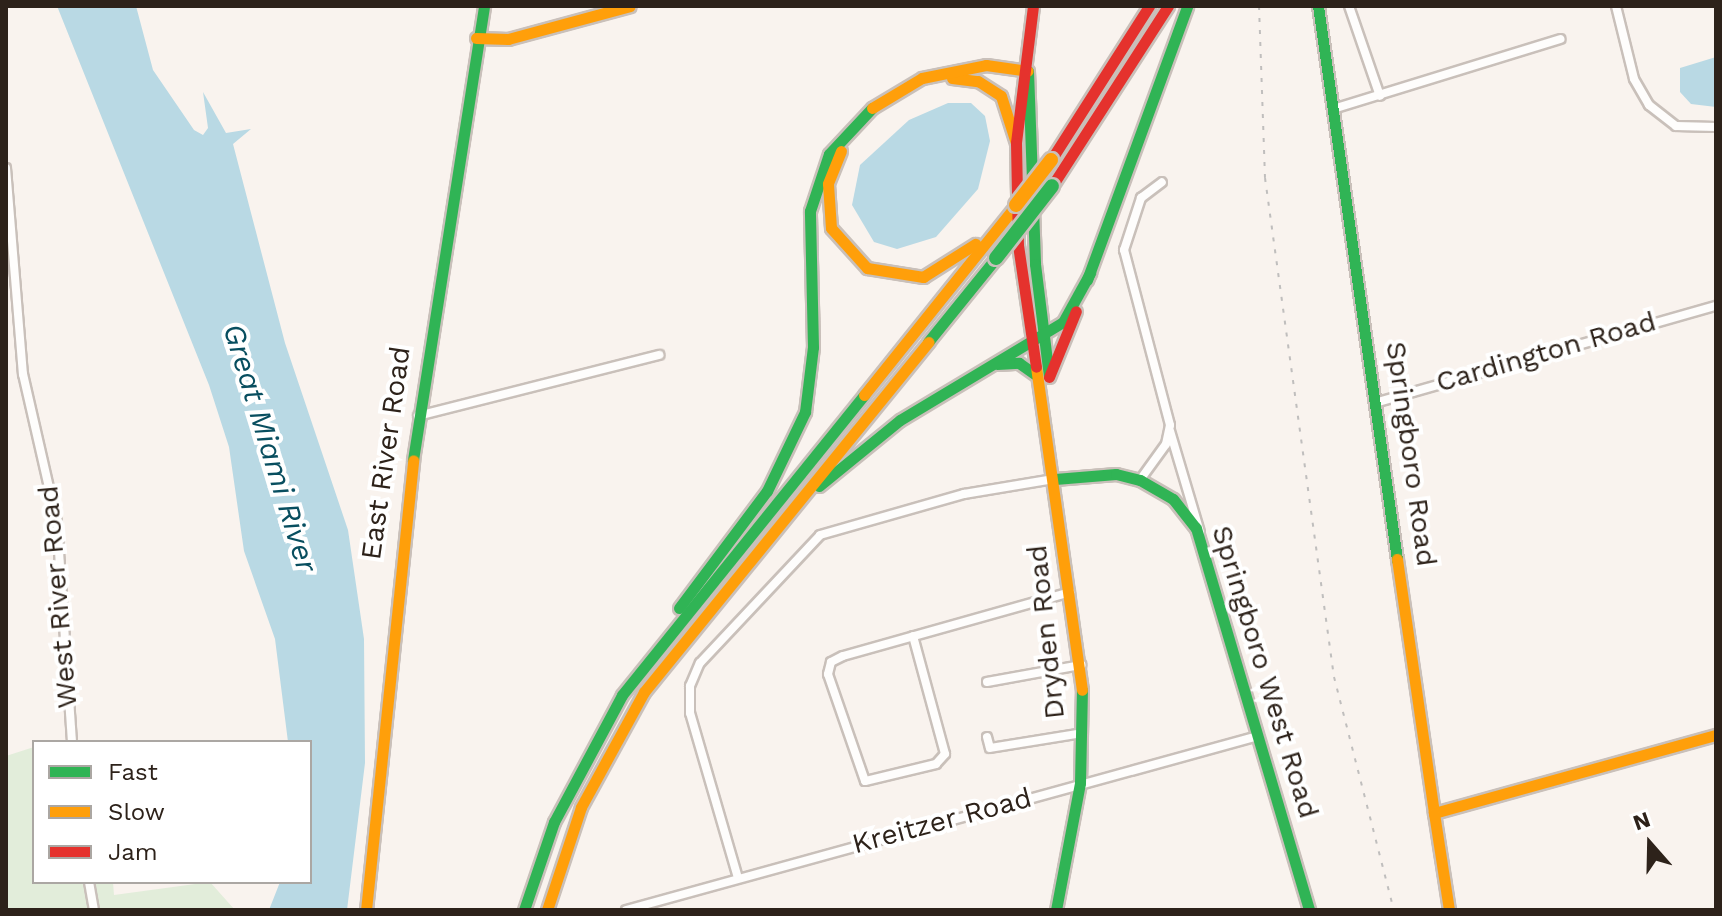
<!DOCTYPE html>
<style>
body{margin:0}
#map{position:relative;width:1722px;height:916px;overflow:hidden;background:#f9f3ee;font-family:"Work Sans",sans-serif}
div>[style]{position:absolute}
.green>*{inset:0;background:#e2edda}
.water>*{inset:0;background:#b9d9e4}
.roads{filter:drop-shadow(2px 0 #c9c0ba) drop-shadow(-2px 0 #c9c0ba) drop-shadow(0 2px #c9c0ba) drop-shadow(0 -2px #c9c0ba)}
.street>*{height:8px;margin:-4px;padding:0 4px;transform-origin:4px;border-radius:4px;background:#fefdfc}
.fast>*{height:11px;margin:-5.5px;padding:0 5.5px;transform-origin:5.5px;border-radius:5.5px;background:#30b455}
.slow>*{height:11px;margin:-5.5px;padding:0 5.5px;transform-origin:5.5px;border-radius:5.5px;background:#ff9f0a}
.jam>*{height:11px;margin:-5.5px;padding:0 5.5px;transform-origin:5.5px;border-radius:5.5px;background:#e5322d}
.rail>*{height:2px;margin-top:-1px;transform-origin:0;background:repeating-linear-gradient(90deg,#c0bebd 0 4px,transparent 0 12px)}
.bridges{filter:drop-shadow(2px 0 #c9c0ba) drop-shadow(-2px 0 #c9c0ba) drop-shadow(0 2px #c9c0ba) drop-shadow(0 -2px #c9c0ba)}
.fast-bridge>*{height:14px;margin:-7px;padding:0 7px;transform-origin:7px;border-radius:7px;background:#30b455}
.slow-bridge>*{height:14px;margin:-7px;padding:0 7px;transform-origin:7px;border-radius:7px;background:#ff9f0a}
span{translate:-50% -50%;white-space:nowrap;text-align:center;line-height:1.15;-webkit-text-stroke:8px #fff;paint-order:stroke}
.street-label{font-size:28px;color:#2d221a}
.water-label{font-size:30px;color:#084e5f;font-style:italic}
.frame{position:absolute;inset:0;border:8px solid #2d221a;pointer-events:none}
.legend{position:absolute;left:32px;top:740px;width:280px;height:144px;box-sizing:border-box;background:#fff;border:2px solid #aba7a3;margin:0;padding:10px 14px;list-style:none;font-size:24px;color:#2d221a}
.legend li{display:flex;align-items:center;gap:16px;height:40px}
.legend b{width:40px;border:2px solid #aba7a3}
.north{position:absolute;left:1610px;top:804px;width:80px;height:80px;-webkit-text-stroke:6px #fff;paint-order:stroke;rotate:340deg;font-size:22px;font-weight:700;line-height:32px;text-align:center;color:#2d221a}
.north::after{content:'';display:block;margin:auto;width:28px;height:36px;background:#2d221a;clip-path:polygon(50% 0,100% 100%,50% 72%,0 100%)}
</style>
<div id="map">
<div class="green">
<i style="clip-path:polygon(34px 747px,34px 882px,113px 882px,114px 895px,210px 882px,235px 910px,6px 910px,6px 756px)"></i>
</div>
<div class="water">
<i style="clip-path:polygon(57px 6px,136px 6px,153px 70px,194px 130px,203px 135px,208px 128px,203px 92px,226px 133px,251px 129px,233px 144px,285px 343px,348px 530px,364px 639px,365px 763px,347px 910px,269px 910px,280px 882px,310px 882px,310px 742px,288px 742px,275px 639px,244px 551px,229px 447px,209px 385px)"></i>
<i style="clip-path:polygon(1716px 57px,1716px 107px,1691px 104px,1680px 92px,1680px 68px)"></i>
<i style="clip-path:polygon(971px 103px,985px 116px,990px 141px,978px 189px,936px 237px,897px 249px,874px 242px,852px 205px,860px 165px,909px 120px,948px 103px)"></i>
</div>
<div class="roads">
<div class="street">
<i style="left:1349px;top:6px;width:95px;rotate:71deg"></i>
<i style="left:1616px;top:6px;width:75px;rotate:76.1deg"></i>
<i style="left:1634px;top:79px;width:30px;rotate:60deg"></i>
<i style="left:1649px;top:105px;width:34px;rotate:38deg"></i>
<i style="left:1676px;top:126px;width:40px;rotate:1.4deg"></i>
<i style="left:1333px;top:109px;width:238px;rotate:-17.1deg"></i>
<i style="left:6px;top:168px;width:207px;rotate:85.3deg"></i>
<i style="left:23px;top:374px;width:152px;rotate:77.1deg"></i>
<i style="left:57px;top:522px;width:221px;rotate:86.1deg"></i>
<i style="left:1378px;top:402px;width:351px;rotate:-15.9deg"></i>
<i style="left:418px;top:416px;width:249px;rotate:-14.2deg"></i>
<i style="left:1170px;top:431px;width:105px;rotate:73.5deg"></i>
<i style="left:1140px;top:480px;width:44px;rotate:-54.2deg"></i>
<i style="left:1166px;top:444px;width:19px;rotate:-78deg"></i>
<i style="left:1170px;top:425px;width:181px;rotate:-104.7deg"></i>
<i style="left:1124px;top:250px;width:55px;rotate:-71.9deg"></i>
<i style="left:1141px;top:198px;width:26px;rotate:-37deg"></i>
<i style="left:913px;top:636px;width:122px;rotate:74.8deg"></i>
<i style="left:945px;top:754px;width:13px;rotate:132deg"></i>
<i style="left:936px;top:764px;width:73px;rotate:166.5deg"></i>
<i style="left:865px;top:781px;width:113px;rotate:-109.1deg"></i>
<i style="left:828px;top:674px;width:12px;rotate:-76deg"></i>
<i style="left:831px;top:662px;width:13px;rotate:-27deg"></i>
<i style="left:843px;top:656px;width:236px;rotate:-15.7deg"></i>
<i style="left:987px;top:682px;width:96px;rotate:-10.3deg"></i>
<i style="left:987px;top:737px;width:11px;rotate:75deg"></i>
<i style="left:990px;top:748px;width:94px;rotate:-9.2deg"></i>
<i style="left:738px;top:878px;width:172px;rotate:-106.2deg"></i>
<i style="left:690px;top:713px;width:27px;rotate:-90deg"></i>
<i style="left:690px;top:686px;width:25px;rotate:-67deg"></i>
<i style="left:700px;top:663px;width:175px;rotate:-46.8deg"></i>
<i style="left:820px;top:535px;width:150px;rotate:-15.9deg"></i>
<i style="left:964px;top:494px;width:91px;rotate:-9.5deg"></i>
<i style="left:89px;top:882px;width:28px;rotate:80deg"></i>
<i style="left:626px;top:910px;width:656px;rotate:-15.39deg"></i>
</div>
<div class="fast">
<i style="left:1318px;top:6px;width:559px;rotate:81.87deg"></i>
<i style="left:1028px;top:71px;width:193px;rotate:87.9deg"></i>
<i style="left:1035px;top:264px;width:113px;rotate:82.9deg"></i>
<i style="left:1087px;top:280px;width:292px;rotate:-69.9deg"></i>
<i style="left:928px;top:342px;width:108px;rotate:-51deg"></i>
<i style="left:997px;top:364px;width:22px;rotate:-3deg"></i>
<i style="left:1019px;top:363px;width:19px;rotate:35deg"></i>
<i style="left:413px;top:460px;width:460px;rotate:-81.1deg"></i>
<i style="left:1055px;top:479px;width:61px;rotate:-4.7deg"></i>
<i style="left:1116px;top:474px;width:25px;rotate:14deg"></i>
<i style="left:1140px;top:480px;width:38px;rotate:30deg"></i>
<i style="left:1173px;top:499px;width:37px;rotate:52deg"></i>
<i style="left:1196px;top:528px;width:398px;rotate:73.5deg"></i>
<i style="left:819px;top:486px;width:104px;rotate:-39.2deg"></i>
<i style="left:900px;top:420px;width:190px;rotate:-31deg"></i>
<i style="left:1063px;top:322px;width:56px;rotate:-61.1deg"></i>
<i style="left:679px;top:608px;width:146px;rotate:-53.1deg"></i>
<i style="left:767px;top:491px;width:88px;rotate:-64.3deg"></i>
<i style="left:805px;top:412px;width:65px;rotate:-83deg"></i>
<i style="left:813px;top:347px;width:136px;rotate:-91.3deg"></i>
<i style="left:810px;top:211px;width:60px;rotate:-71.6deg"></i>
<i style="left:829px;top:154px;width:63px;rotate:-46.9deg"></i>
<i style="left:524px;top:910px;width:93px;rotate:-71.2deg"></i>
<i style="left:554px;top:822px;width:144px;rotate:-61.8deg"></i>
<i style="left:622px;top:695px;width:385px;rotate:-51.1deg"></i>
<i style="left:1056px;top:910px;width:129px;rotate:-79.3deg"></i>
<i style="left:1080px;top:783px;width:93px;rotate:-88.8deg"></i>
</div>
<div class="slow">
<i style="left:476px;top:38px;width:32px;rotate:2deg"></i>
<i style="left:508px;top:39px;width:126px;rotate:-15.1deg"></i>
<i style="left:952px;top:78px;width:26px;rotate:7deg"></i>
<i style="left:978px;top:81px;width:27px;rotate:33deg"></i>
<i style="left:1001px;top:96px;width:49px;rotate:72.3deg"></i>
<i style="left:872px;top:108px;width:58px;rotate:-31deg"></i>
<i style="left:922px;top:78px;width:65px;rotate:-11.5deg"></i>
<i style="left:986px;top:65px;width:42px;rotate:8.1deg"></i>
<i style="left:841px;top:151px;width:35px;rotate:112deg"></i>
<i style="left:828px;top:184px;width:44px;rotate:86.1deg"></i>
<i style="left:831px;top:228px;width:54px;rotate:48deg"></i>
<i style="left:867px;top:268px;width:57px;rotate:9.1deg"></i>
<i style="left:923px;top:277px;width:62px;rotate:-32.4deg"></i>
<i style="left:1036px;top:367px;width:326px;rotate:81.9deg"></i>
<i style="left:864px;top:395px;width:243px;rotate:-51.3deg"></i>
<i style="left:1397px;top:559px;width:257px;rotate:81.7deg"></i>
<i style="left:1434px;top:813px;width:293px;rotate:-15.5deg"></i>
<i style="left:1434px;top:813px;width:98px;rotate:81.2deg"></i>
<i style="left:366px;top:910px;width:452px;rotate:-84deg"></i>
<i style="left:547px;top:910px;width:108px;rotate:-71.7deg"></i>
<i style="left:581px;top:807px;width:131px;rotate:-61.3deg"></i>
<i style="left:644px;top:692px;width:451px;rotate:-50.9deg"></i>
</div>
<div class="jam">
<i style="left:1033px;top:6px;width:138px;rotate:97.1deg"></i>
<i style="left:1016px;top:143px;width:102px;rotate:88.9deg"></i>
<i style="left:1018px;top:245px;width:123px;rotate:81.6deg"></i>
<i style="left:1051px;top:160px;width:183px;rotate:-57.5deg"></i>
<i style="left:1052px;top:186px;width:214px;rotate:-57.2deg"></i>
<i style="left:1049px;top:377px;width:71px;rotate:-67.8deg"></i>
</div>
</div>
<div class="rail">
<i style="left:1259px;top:6px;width:172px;rotate:88deg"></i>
<i style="left:1265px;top:178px;width:504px;rotate:82.13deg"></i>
<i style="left:1334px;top:677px;width:241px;rotate:75.6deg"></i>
</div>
<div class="bridges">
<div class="fast-bridge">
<i style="left:996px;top:258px;width:91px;rotate:-52.1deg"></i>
</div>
<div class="slow-bridge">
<i style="left:1016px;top:205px;width:57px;rotate:-52.1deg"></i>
</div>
</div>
<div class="street-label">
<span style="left:1546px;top:352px;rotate:-16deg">Cardington Road</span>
<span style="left:386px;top:453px;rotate:-82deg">East River Road</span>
<span style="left:1411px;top:454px;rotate:82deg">Springboro Road</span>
<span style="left:58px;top:597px;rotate:-95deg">West River Road</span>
<span style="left:1046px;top:632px;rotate:-96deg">Dryden Road</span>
<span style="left:1265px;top:672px;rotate:73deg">Springboro West Road</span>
<span style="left:942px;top:821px;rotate:-15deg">Kreitzer Road</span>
</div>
<div class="water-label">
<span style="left:270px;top:448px;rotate:73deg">Great Miami River</span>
</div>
<div class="frame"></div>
<ul class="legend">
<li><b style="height:10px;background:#30b455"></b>Fast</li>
<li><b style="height:10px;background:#ff9f0a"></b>Slow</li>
<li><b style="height:10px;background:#e5322d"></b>Jam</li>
</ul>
<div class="north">N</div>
</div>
